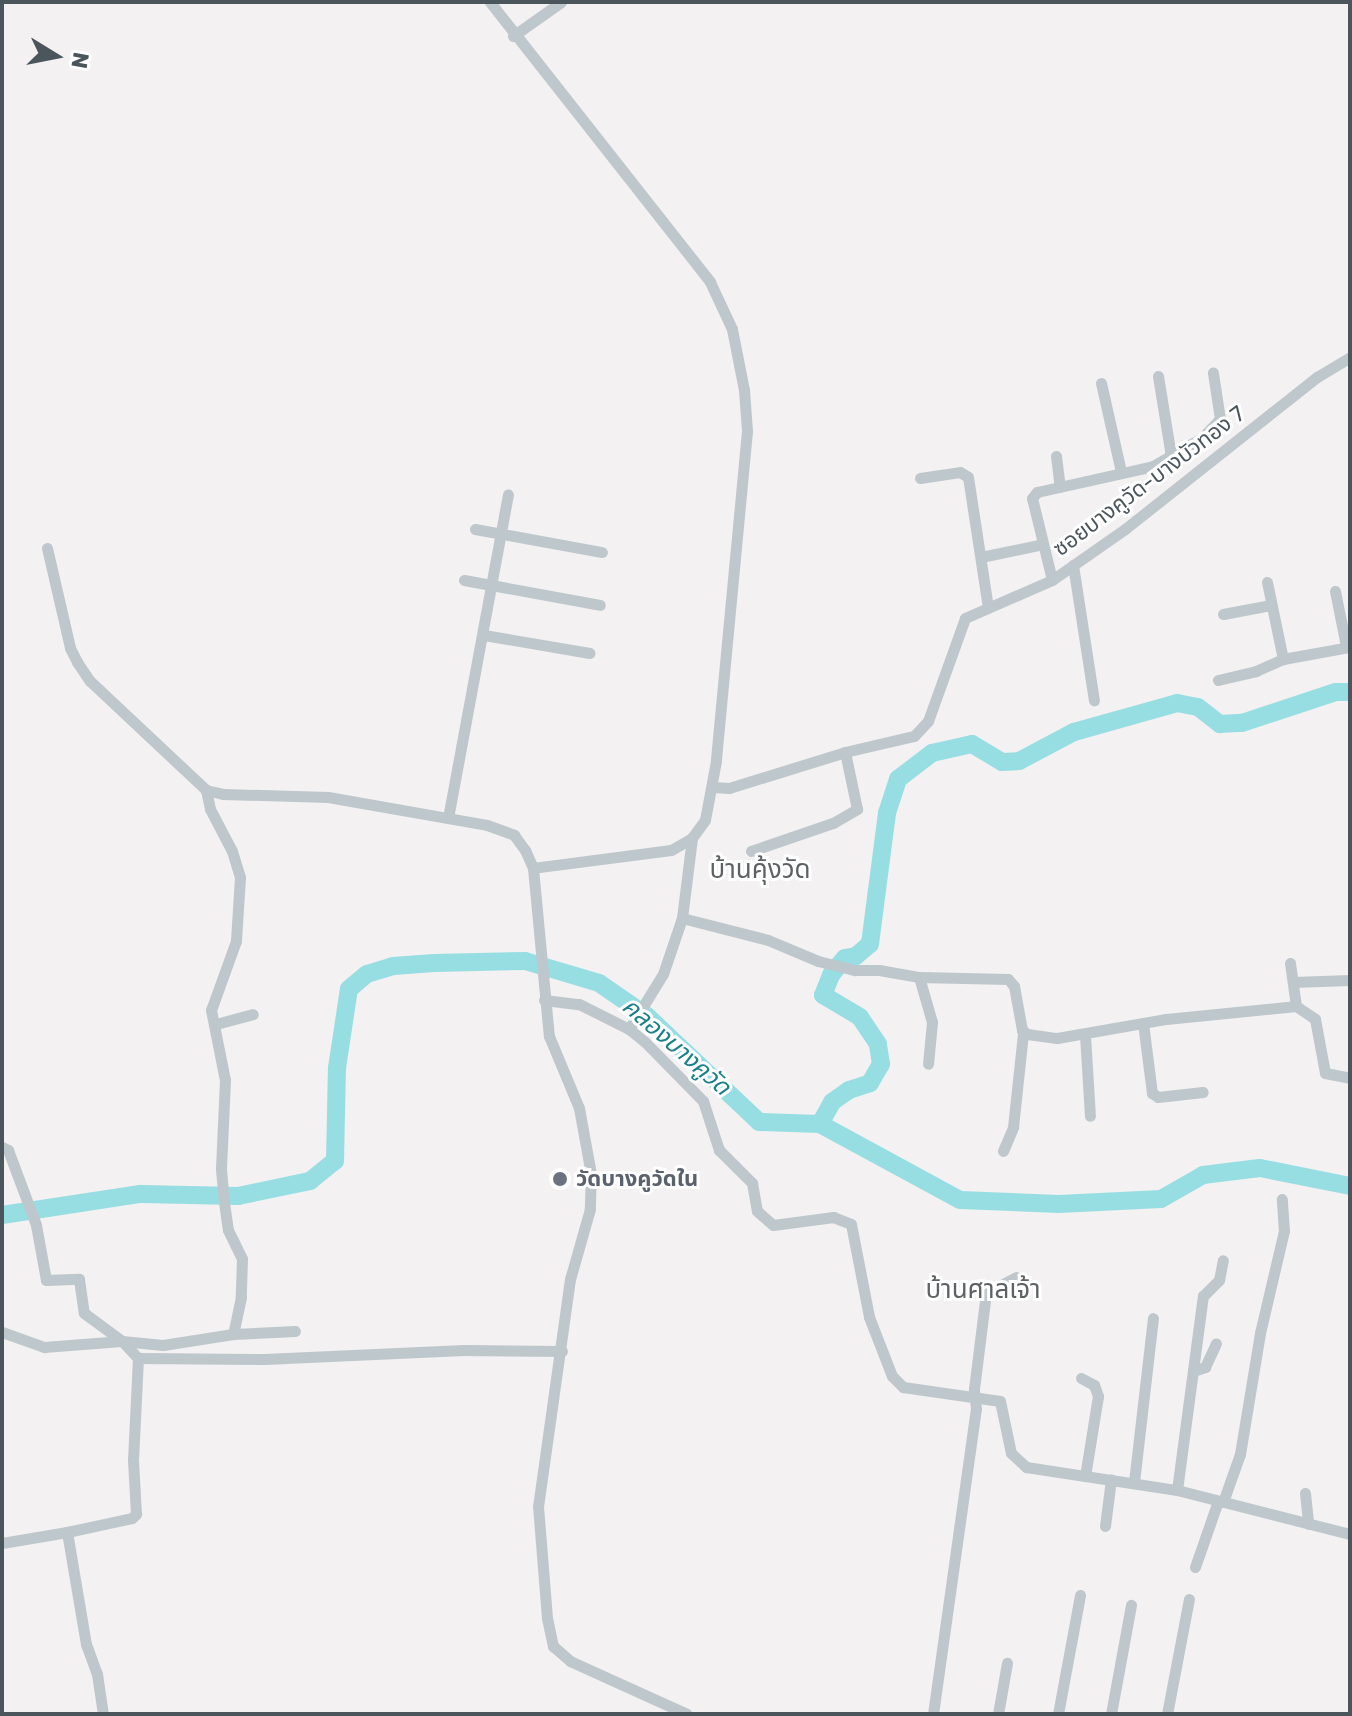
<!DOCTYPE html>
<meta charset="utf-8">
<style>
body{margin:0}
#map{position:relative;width:1352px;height:1716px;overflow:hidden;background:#f3f1f1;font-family:Rubik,"Noto Sans Thai",sans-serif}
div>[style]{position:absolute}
.river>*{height:18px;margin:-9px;padding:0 9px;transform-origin:9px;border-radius:9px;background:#97dee3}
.street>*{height:11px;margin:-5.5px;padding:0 5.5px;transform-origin:5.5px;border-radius:5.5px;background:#bec7cc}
.dots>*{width:22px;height:22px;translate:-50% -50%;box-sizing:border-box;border:4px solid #fff;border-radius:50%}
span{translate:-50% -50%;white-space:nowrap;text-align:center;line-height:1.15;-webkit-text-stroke:6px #fff;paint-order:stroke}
.street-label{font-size:22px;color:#4b565c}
.worship-label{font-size:22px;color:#5b616d;font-weight:700}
.left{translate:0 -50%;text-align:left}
.water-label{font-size:24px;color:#1b8188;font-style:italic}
.quarter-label{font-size:26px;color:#5e6265}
.frame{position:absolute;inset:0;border:4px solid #4b565c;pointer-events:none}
.north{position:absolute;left:16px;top:16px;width:80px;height:80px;-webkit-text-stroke:6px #fff;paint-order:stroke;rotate:100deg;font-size:22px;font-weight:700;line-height:32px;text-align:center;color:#4b565c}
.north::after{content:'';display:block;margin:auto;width:28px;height:36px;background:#4b565c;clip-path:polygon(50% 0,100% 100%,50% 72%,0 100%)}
</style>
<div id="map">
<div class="river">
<i style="left:820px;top:1124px;width:25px;rotate:-61deg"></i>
<i style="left:832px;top:1102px;width:21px;rotate:-35deg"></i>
<i style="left:849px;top:1090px;width:22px;rotate:-18deg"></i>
<i style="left:870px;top:1083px;width:22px;rotate:-60deg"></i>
<i style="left:881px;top:1064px;width:20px;rotate:-99deg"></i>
<i style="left:878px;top:1044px;width:32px;rotate:-124deg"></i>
<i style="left:860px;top:1017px;width:43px;rotate:-149.3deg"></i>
<i style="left:823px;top:995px;width:22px;rotate:-68deg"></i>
<i style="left:831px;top:975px;width:22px;rotate:-51deg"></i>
<i style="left:845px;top:958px;width:11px;rotate:-10deg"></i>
<i style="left:856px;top:956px;width:18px;rotate:-41deg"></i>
<i style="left:870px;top:944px;width:132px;rotate:-82.6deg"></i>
<i style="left:887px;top:813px;width:36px;rotate:-72deg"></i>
<i style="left:898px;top:779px;width:43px;rotate:-37.4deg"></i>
<i style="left:932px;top:753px;width:41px;rotate:-12.7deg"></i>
<i style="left:972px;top:744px;width:35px;rotate:31deg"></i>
<i style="left:1002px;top:762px;width:17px;rotate:-3deg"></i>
<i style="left:1019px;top:761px;width:62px;rotate:-27.8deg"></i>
<i style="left:1074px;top:732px;width:107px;rotate:-15.7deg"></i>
<i style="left:1177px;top:703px;width:21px;rotate:11deg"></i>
<i style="left:1198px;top:707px;width:28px;rotate:38deg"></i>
<i style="left:1220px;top:724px;width:22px;rotate:-3deg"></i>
<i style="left:1242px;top:723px;width:99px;rotate:-18.3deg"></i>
<i style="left:1336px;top:692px;width:14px"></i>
<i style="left:2px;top:1215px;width:140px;rotate:-8.7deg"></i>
<i style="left:140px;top:1194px;width:98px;rotate:1.2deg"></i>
<i style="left:238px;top:1196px;width:74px;rotate:-11.8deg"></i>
<i style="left:310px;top:1181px;width:32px;rotate:-39deg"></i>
<i style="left:335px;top:1161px;width:93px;rotate:-88.8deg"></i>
<i style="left:337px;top:1068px;width:80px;rotate:-81.4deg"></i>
<i style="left:349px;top:989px;width:23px;rotate:-40deg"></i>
<i style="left:367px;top:974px;width:27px;rotate:-17deg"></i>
<i style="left:393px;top:966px;width:41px;rotate:-4.2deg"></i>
<i style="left:434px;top:963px;width:91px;rotate:-1.3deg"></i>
<i style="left:525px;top:961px;width:77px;rotate:16.6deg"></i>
<i style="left:599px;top:983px;width:58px;rotate:34.5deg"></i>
<i style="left:647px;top:1016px;width:154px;rotate:43.4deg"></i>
<i style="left:759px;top:1122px;width:61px;rotate:1.9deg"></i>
<i style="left:820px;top:1124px;width:159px;rotate:28.5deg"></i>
<i style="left:960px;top:1200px;width:99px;rotate:2.3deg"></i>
<i style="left:1059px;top:1204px;width:102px;rotate:-2.8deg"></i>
<i style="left:1161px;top:1199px;width:48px;rotate:-29.7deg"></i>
<i style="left:1203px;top:1175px;width:57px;rotate:-7deg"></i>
<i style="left:1260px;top:1168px;width:92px;rotate:11.3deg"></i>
</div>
<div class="street">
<i style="left:490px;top:2px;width:356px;rotate:51.8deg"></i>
<i style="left:710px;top:282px;width:52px;rotate:64.9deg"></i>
<i style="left:732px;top:329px;width:62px;rotate:78.9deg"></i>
<i style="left:744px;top:390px;width:41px;rotate:85.8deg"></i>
<i style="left:747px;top:431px;width:331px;rotate:95.4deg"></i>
<i style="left:716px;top:761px;width:60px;rotate:100.6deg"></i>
<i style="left:705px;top:820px;width:22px;rotate:126deg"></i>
<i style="left:692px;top:838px;width:24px;rotate:150deg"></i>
<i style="left:671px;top:850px;width:139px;rotate:172.6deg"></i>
<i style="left:513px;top:36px;width:59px;rotate:-35.3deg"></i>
<i style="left:1158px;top:376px;width:81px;rotate:80.8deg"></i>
<i style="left:1101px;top:383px;width:91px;rotate:77.3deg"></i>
<i style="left:1056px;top:456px;width:31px;rotate:83deg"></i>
<i style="left:920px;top:478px;width:40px;rotate:-8.5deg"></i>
<i style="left:960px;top:472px;width:9px;rotate:32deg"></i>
<i style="left:968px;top:477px;width:132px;rotate:81.3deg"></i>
<i style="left:475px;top:529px;width:129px;rotate:10.3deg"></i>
<i style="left:47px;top:548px;width:103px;rotate:77deg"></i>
<i style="left:70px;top:648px;width:16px;rotate:63deg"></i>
<i style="left:77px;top:662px;width:23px;rotate:56deg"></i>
<i style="left:90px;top:681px;width:159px;rotate:43.2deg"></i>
<i style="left:206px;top:790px;width:17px;rotate:13deg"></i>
<i style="left:223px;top:794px;width:105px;rotate:1.6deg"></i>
<i style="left:328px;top:797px;width:161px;rotate:10deg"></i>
<i style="left:487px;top:825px;width:29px;rotate:20deg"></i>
<i style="left:514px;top:835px;width:19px;rotate:54deg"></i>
<i style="left:525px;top:850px;width:20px;rotate:66deg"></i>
<i style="left:533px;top:868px;width:169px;rotate:84.6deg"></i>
<i style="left:549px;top:1036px;width:78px;rotate:67.4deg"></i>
<i style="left:579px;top:1108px;width:67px;rotate:79.7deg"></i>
<i style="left:591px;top:1174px;width:35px;rotate:92deg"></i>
<i style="left:590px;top:1209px;width:73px;rotate:105.9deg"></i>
<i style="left:570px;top:1279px;width:229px;rotate:98deg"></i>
<i style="left:538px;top:1506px;width:112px;rotate:85.4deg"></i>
<i style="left:547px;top:1618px;width:29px;rotate:78deg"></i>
<i style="left:553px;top:1646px;width:23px;rotate:41deg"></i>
<i style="left:570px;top:1661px;width:128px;rotate:24.4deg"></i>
<i style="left:981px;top:557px;width:63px;rotate:-11.8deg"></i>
<i style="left:1073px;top:565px;width:137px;rotate:81.2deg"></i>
<i style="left:464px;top:580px;width:138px;rotate:10.4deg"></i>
<i style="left:1052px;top:580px;width:84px;rotate:-103.7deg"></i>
<i style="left:1032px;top:498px;width:8px;rotate:-50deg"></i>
<i style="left:1037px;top:492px;width:119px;rotate:-12.6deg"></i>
<i style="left:1153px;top:466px;width:58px;rotate:-30.1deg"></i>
<i style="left:1203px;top:437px;width:25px;rotate:-47deg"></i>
<i style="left:1220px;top:419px;width:47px;rotate:-98.7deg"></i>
<i style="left:1267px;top:582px;width:79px;rotate:78.3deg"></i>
<i style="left:1335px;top:591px;width:56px;rotate:78.7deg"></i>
<i style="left:1223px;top:614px;width:49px;rotate:-10.6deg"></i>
<i style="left:484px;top:635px;width:107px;rotate:9.7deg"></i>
<i style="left:1218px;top:680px;width:39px;rotate:-13deg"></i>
<i style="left:1256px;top:671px;width:30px;rotate:-24deg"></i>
<i style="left:1283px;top:659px;width:68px;rotate:-10.2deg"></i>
<i style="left:712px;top:787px;width:17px;rotate:3deg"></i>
<i style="left:729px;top:788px;width:121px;rotate:-17.2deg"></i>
<i style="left:845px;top:752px;width:71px;rotate:-13.1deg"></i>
<i style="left:914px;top:736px;width:21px;rotate:-47deg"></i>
<i style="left:928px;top:721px;width:109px;rotate:-70.2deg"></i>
<i style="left:965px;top:618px;width:95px;rotate:-23.6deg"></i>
<i style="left:1052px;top:580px;width:89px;rotate:-34.9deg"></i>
<i style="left:1125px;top:529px;width:245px;rotate:-38.4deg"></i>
<i style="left:1317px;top:377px;width:39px;rotate:-31deg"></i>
<i style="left:206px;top:790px;width:19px;rotate:78deg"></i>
<i style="left:210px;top:809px;width:47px;rotate:62.4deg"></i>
<i style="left:232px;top:851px;width:27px;rotate:73deg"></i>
<i style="left:240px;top:877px;width:64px;rotate:93.6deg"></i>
<i style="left:236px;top:941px;width:73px;rotate:109.9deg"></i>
<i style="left:211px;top:1010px;width:71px;rotate:78.7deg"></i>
<i style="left:225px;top:1080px;width:89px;rotate:92.6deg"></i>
<i style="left:221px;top:1169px;width:33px;rotate:85deg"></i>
<i style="left:224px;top:1202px;width:28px;rotate:82deg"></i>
<i style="left:228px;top:1230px;width:32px;rotate:64deg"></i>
<i style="left:242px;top:1259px;width:38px;rotate:92deg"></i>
<i style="left:241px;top:1297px;width:38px;rotate:102deg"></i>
<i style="left:448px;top:818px;width:329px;rotate:-79.5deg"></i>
<i style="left:751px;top:851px;width:87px;rotate:-18.9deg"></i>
<i style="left:833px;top:823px;width:28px;rotate:-30deg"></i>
<i style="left:857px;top:809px;width:58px;rotate:-101.9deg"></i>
<i style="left:682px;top:918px;width:89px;rotate:14.3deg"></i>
<i style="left:768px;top:940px;width:54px;rotate:22.8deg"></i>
<i style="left:818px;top:961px;width:38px;rotate:14deg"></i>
<i style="left:855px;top:970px;width:24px"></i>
<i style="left:879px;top:970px;width:41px;rotate:9.9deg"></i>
<i style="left:919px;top:977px;width:89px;rotate:1.3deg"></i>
<i style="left:1008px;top:979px;width:9px;rotate:49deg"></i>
<i style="left:1014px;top:986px;width:45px;rotate:79.7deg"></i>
<i style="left:1022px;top:1030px;width:6px;rotate:39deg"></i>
<i style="left:1027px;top:1034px;width:30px;rotate:8deg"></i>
<i style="left:1057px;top:1038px;width:111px;rotate:-9.9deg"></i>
<i style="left:1166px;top:1019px;width:131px;rotate:-5.7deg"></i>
<i style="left:1296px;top:1006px;width:23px;rotate:34deg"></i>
<i style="left:1315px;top:1019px;width:55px;rotate:79.5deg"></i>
<i style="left:1325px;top:1073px;width:25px;rotate:11deg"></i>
<i style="left:1290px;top:963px;width:43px;rotate:82.1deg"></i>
<i style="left:919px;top:977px;width:47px;rotate:73.9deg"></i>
<i style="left:932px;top:1022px;width:42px;rotate:95.4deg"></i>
<i style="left:1293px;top:982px;width:57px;rotate:-2deg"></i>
<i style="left:544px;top:1000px;width:35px;rotate:7deg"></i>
<i style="left:579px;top:1004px;width:56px;rotate:26.6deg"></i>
<i style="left:629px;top:1029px;width:21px;rotate:39deg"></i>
<i style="left:645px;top:1042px;width:83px;rotate:45.5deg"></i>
<i style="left:703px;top:1101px;width:52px;rotate:71.9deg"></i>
<i style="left:719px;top:1150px;width:47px;rotate:45deg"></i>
<i style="left:752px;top:1183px;width:28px;rotate:80deg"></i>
<i style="left:757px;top:1211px;width:21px;rotate:41deg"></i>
<i style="left:773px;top:1225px;width:61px;rotate:-7.6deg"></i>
<i style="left:833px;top:1217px;width:19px;rotate:21deg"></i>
<i style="left:851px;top:1224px;width:95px;rotate:79deg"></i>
<i style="left:869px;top:1317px;width:63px;rotate:68.7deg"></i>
<i style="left:892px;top:1376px;width:16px;rotate:45deg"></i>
<i style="left:903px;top:1387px;width:98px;rotate:8.2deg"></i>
<i style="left:1000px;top:1401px;width:53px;rotate:78.1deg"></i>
<i style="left:1011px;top:1453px;width:21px;rotate:43deg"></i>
<i style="left:1026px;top:1467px;width:153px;rotate:8.7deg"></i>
<i style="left:1177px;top:1490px;width:179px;rotate:14.3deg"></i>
<i style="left:1143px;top:1023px;width:71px;rotate:82.7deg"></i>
<i style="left:1152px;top:1093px;width:7px;rotate:34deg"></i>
<i style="left:1158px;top:1097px;width:45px;rotate:-6.3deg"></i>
<i style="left:216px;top:1024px;width:38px;rotate:-15deg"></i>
<i style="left:629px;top:1029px;width:65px;rotate:-58.3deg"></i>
<i style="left:663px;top:974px;width:59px;rotate:-71.3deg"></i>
<i style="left:682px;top:918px;width:81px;rotate:-82.9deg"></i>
<i style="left:1085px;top:1035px;width:81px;rotate:86.5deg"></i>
<i style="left:2px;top:1147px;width:7px;rotate:27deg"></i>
<i style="left:8px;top:1150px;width:80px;rotate:69.5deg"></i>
<i style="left:36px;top:1225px;width:56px;rotate:79.7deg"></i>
<i style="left:46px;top:1280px;width:33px;rotate:-2deg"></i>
<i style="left:79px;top:1279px;width:34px;rotate:82deg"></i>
<i style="left:84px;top:1313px;width:47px;rotate:36.4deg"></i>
<i style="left:122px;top:1341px;width:41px;rotate:5.6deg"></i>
<i style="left:163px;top:1345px;width:71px;rotate:-8.9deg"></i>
<i style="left:233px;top:1334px;width:62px;rotate:-2.8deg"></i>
<i style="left:1003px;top:1151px;width:26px;rotate:-67deg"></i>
<i style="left:1013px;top:1127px;width:95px;rotate:-83.9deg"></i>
<i style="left:2px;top:1332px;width:45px;rotate:19.7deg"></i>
<i style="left:44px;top:1347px;width:78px;rotate:-4.4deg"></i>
<i style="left:122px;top:1341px;width:23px;rotate:47deg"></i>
<i style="left:138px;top:1358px;width:126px;rotate:0.5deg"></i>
<i style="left:264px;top:1359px;width:200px;rotate:-2.6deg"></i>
<i style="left:464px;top:1350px;width:98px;rotate:0.6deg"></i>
<i style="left:1193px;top:1371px;width:13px;rotate:-18deg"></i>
<i style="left:1205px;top:1367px;width:26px;rotate:-65deg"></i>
<i style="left:1081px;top:1378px;width:15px;rotate:28deg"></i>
<i style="left:1094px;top:1385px;width:12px;rotate:70deg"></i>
<i style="left:1098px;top:1396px;width:81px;rotate:99.2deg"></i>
<i style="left:1134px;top:1482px;width:165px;rotate:-83.4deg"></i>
<i style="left:1177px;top:1490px;width:196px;rotate:-82.4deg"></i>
<i style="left:1203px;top:1296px;width:23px;rotate:-45deg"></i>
<i style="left:1219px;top:1280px;width:20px;rotate:-79deg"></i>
<i style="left:1305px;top:1493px;width:31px;rotate:84deg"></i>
<i style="left:1223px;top:1502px;width:51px;rotate:-70.5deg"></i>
<i style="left:1240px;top:1454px;width:123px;rotate:-80.6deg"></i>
<i style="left:1260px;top:1333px;width:105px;rotate:-76.8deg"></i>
<i style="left:1284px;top:1231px;width:32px;rotate:-94deg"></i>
<i style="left:1105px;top:1526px;width:47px;rotate:-82.7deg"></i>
<i style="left:67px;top:1532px;width:114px;rotate:80.4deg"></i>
<i style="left:86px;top:1644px;width:32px;rotate:70deg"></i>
<i style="left:97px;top:1674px;width:40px;rotate:81.5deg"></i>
<i style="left:2px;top:1543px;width:66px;rotate:-9.6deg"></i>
<i style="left:67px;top:1532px;width:66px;rotate:-12.2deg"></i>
<i style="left:132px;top:1518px;width:6px;rotate:-45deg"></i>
<i style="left:136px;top:1514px;width:54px;rotate:-93.2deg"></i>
<i style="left:133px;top:1460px;width:102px;rotate:-87.2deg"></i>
<i style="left:1195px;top:1567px;width:70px;rotate:-70.8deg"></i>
<i style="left:933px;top:1714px;width:308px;rotate:-82deg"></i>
<i style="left:976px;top:1409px;width:20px;rotate:-96deg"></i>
<i style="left:974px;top:1389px;width:97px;rotate:-82.9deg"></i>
<i style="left:986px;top:1293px;width:34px;rotate:-28deg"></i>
<i style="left:998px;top:1714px;width:52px;rotate:-80deg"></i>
<i style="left:1058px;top:1714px;width:121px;rotate:-79.5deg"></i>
<i style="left:1111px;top:1714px;width:111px;rotate:-79.6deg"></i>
<i style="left:1167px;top:1714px;width:117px;rotate:-79.2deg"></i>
</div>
<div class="dots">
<i style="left:560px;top:1179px;background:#6b7280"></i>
</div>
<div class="street-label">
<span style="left:1149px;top:481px;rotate:-37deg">ซอยบางคูวัด-บางบัวทอง 7</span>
</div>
<div class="worship-label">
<span class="left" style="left:576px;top:1179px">วัดบางคูวัดใน</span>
</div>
<div class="water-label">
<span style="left:676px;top:1047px;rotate:41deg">คลองบางคูวัด</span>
</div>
<div class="quarter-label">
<span style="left:760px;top:870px">บ้านคุ้งวัด</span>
<span style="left:983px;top:1290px">บ้านศาลเจ้า</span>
</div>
<div class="frame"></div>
<div class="north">N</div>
</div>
